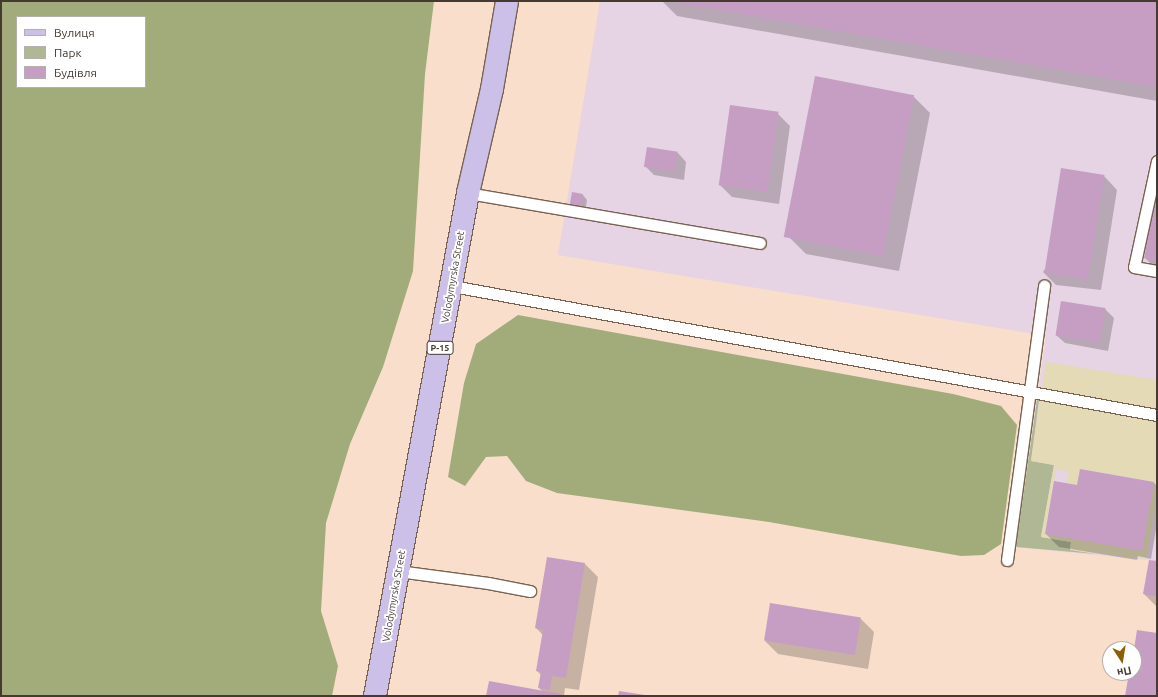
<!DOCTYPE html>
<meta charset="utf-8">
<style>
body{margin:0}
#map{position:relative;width:1158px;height:697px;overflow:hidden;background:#f8decb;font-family:Ubuntu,sans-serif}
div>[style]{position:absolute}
.industrial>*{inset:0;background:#e6d3e3}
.green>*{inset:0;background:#b0b795}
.forest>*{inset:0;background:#a2ac7a}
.sand>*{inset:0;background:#e4dab5}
.shadow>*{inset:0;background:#0003}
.building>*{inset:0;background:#c69ec4;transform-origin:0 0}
.roads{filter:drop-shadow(1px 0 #786252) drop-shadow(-1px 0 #786252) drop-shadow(0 1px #786252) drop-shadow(0 -1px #786252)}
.lane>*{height:11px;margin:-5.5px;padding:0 5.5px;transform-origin:5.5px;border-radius:5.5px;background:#fff}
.primary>*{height:22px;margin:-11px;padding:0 11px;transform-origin:11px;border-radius:11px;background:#cdc0e8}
span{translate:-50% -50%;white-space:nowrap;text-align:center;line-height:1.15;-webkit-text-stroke:3.5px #fff;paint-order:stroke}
.shield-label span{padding:1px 3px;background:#fff;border:1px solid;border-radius:3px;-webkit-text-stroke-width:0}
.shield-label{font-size:9px;color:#443a32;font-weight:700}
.street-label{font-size:10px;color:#443a32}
.frame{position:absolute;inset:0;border:2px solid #443a32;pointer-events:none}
.legend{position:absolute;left:16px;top:16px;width:130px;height:72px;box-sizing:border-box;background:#fff;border:1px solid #b4b0ad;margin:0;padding:5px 7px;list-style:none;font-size:12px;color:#443a32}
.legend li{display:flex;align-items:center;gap:8px;height:20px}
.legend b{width:20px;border:1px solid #b4b0ad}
.north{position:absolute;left:1102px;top:641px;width:40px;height:40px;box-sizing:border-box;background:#fff;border:1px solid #b4b0ad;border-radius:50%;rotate:168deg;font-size:11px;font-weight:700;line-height:16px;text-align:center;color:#443a32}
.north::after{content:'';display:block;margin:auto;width:14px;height:18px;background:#8a5e01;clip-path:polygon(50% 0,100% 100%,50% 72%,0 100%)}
</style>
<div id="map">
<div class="industrial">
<i style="clip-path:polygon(600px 1px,1157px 1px,1157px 561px,1016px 547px,1046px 336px,558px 255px)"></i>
</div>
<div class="green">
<i style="clip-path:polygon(1037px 399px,1039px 400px,1031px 461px,1054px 465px,1041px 537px,1071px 542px,1070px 550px,1096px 554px,1016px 547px)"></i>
</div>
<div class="forest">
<i style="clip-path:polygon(evenodd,1px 1px,434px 1px,425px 74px,413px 271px,383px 367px,350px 444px,326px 523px,321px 611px,338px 666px,332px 696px,1px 696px,1px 1px,17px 17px,145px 17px,145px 87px,17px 87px,17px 17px)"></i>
<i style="clip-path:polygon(518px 315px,953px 394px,1001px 406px,1017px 425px,1001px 544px,984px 555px,961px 556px,769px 522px,557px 493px,526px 481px,507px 456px,486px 457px,465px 486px,448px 477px,464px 383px,476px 344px)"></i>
</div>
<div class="sand">
<i style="clip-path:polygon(evenodd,1046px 362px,1157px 380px,1157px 498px,1146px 559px,1070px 550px,1071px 542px,1041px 537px,1054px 465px,1031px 461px,1040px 400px,1036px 399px,1037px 392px,1041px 393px,1046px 362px,1056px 469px,1069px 472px,1067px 483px,1077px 485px,1080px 469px,1154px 482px,1142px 550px,1045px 534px,1056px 469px)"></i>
</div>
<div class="shadow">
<i style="clip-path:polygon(662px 1px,1157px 1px,1157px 101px,677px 16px)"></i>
<i style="clip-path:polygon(913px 96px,930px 113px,899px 271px,806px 254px,789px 237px)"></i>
<i style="clip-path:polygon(777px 113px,790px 126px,779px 204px,732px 197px,719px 184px)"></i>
<i style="clip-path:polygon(678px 153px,686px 162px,684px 180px,654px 175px,645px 166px)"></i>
<i style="clip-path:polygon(1104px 176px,1117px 190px,1101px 290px,1056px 285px,1043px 272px)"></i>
<i style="clip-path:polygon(573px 194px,583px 195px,587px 200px,585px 212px,575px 210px)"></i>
<i style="clip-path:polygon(1157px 195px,1157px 270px,1145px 258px)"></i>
<i style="clip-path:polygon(1062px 302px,1105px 309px,1114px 318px,1108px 351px,1065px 343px,1056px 335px)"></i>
<i style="clip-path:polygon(1154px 483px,1157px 486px,1157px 523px,1151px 559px,1138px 556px,1137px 560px,1059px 547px,1046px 534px,1078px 486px)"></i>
<i style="clip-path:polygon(1157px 562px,1157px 607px,1144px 594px)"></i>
<i style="clip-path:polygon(585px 564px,598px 577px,579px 690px,565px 688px,564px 696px,487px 696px,543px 692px,539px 688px,541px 675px,537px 671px,543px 635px,536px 628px)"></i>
<i style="clip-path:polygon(861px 619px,874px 632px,868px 669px,778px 654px,765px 641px)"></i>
</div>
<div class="building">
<i style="clip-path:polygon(673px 1px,1157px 1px,1157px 87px,673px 2px)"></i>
<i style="left:815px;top:76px;width:101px;height:164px;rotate:11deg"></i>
<i style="left:730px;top:105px;width:49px;height:81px;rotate:8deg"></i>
<i style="left:647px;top:147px;width:31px;height:20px;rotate:9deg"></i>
<i style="left:1061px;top:168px;width:44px;height:106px;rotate:9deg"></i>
<i style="left:572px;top:192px;width:11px;height:14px;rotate:10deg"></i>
<i style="clip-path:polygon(1156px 193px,1157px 193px,1157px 261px,1144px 258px)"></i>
<i style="left:1061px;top:301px;width:45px;height:35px;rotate:9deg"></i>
<i style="clip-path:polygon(1080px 469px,1154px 482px,1142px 551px,1045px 534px,1054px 481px,1077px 485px)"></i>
<i style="clip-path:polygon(547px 557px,585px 563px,566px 678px,552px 676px,550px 690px,538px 688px,541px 672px,536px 671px,543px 630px,535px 628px)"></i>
<i style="clip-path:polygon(1149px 560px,1157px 561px,1157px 597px,1143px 594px)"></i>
<i style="left:770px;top:603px;width:92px;height:38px;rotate:9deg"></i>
<i style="clip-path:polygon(1137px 630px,1157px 633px,1157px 696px,1125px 696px,1129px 673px,1134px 673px,1134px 649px)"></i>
<i style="clip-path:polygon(489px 681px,561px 694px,561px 696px,486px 696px)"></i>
<i style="clip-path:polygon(619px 691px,645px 695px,645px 696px,618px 696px)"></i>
</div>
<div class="roads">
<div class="lane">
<i style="left:1157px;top:161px;width:108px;rotate:102.2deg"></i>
<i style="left:1134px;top:267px;width:23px;rotate:10deg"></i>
<i style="left:468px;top:193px;width:296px;rotate:9.7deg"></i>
<i style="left:452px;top:286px;width:717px;rotate:10.37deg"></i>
<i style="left:1007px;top:560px;width:277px;rotate:-82.3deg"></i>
<i style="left:398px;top:571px;width:91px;rotate:7.6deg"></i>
<i style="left:488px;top:583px;width:43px;rotate:10.8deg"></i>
</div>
<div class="primary">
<i style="left:375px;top:696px;width:512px;rotate:-79.52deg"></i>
<i style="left:468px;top:193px;width:107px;rotate:-77deg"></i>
<i style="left:492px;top:89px;width:89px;rotate:-80.3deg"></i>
</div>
</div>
<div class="shield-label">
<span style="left:440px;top:348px">Р-15</span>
</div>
<div class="street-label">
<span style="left:453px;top:277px;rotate:-80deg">Volodymyrska Street</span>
<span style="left:394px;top:596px;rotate:-80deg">Volodymyrska Street</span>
</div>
<div class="frame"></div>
<ul class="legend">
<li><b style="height:5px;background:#cdc0e8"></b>Вулиця</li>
<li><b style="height:11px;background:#b0b795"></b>Парк</li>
<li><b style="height:11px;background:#c69ec4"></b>Будівля</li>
</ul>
<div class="north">Пн</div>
</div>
